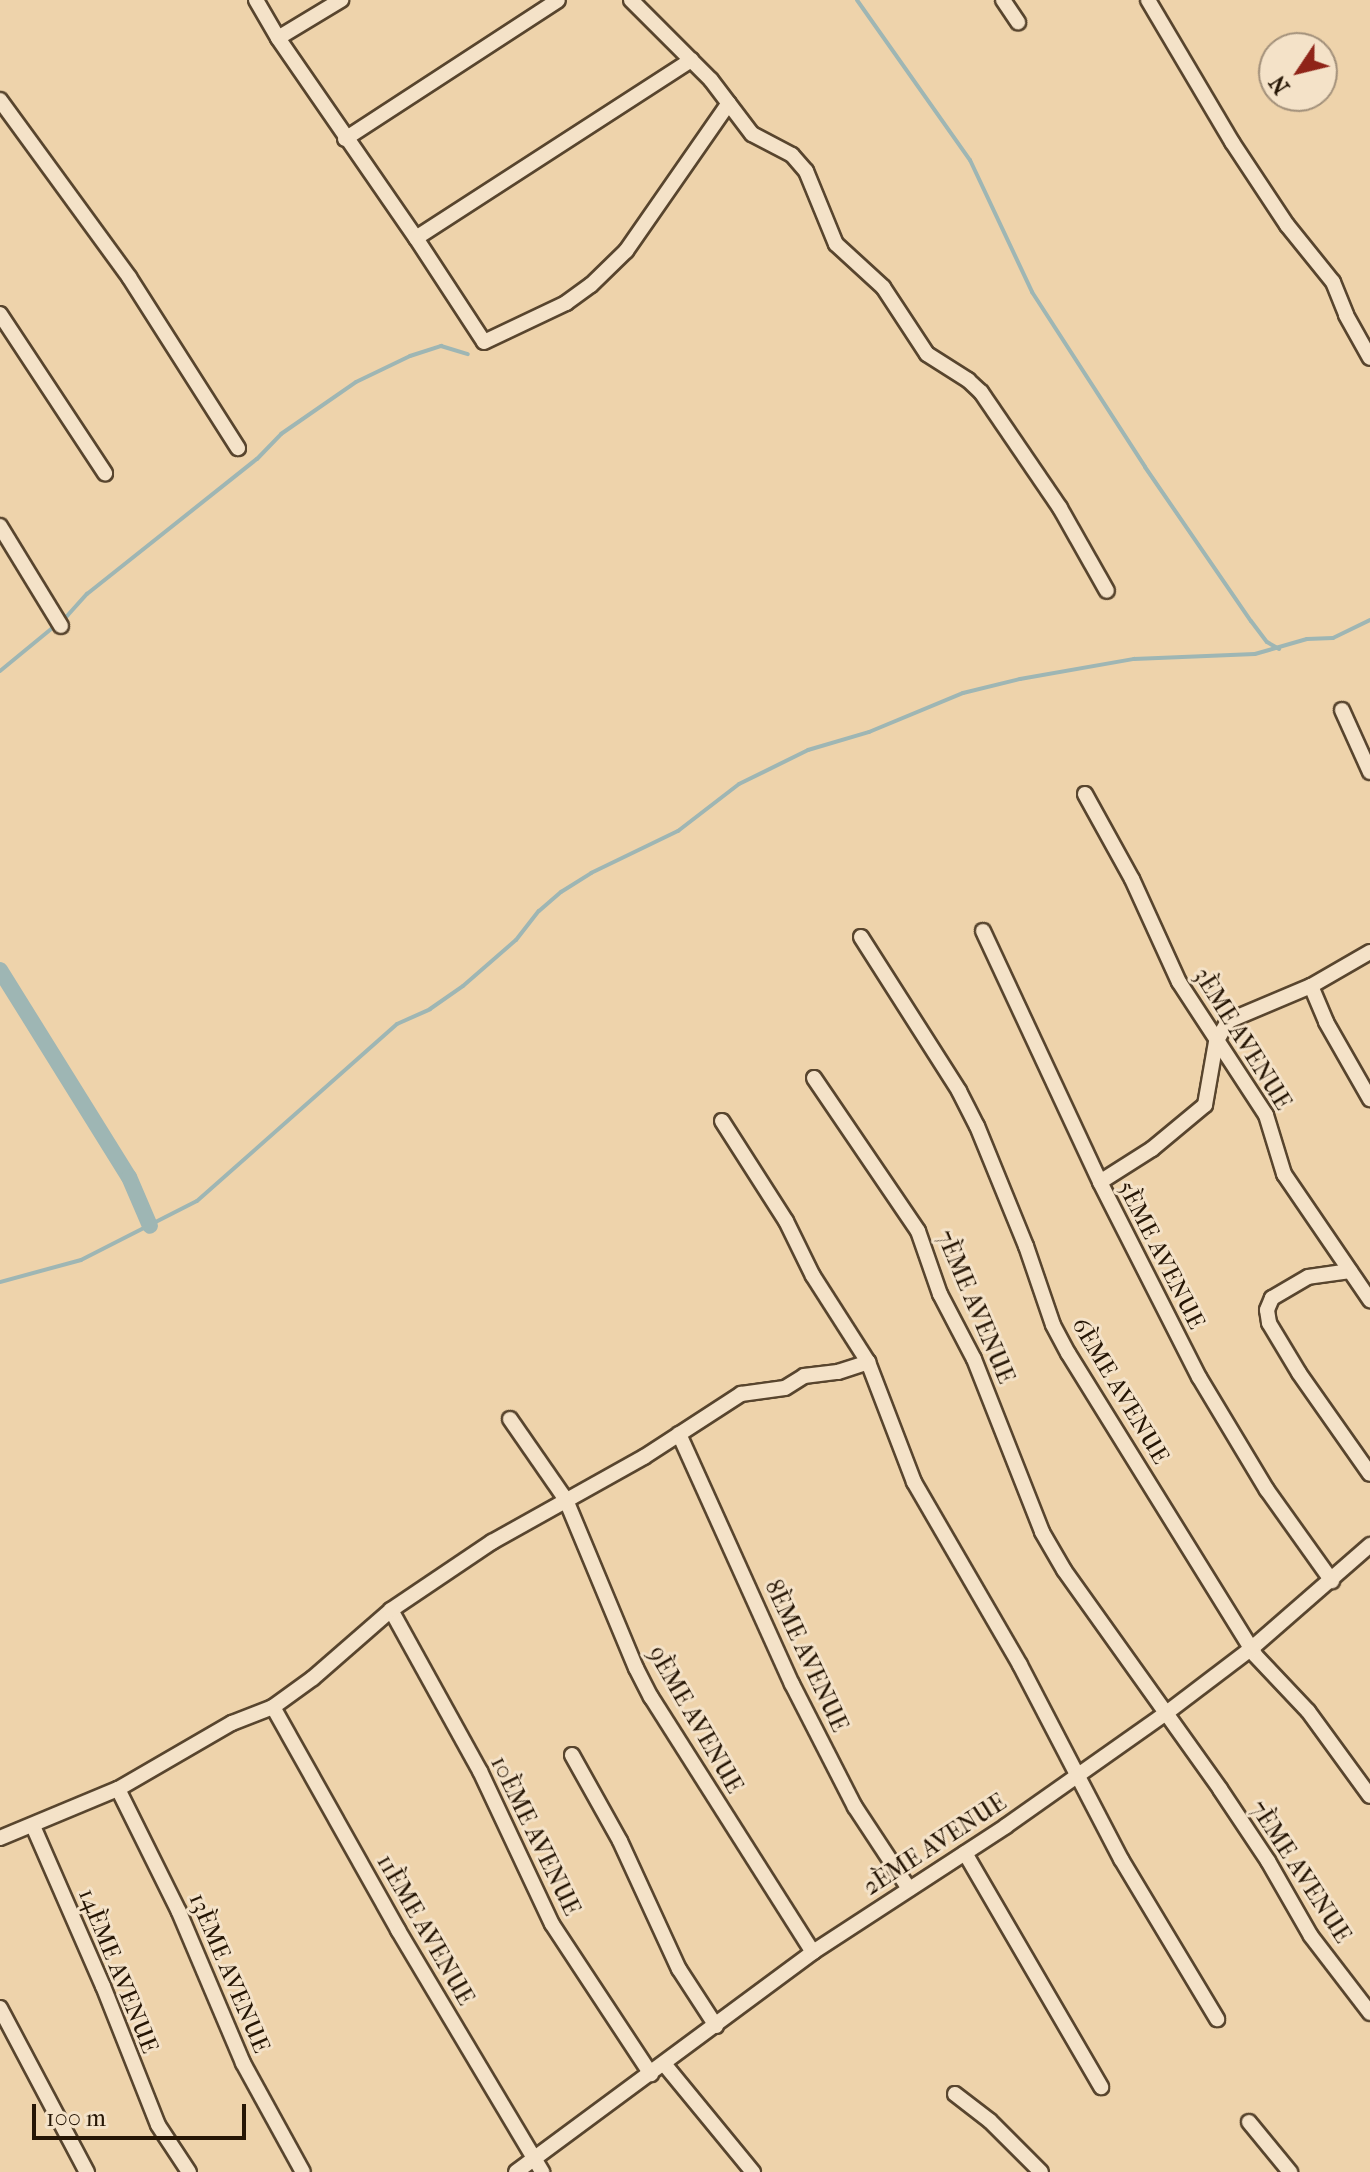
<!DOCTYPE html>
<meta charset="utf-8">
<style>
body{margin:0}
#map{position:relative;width:1370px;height:2172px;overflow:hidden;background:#eed3ab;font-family:"IM FELL French Canon",serif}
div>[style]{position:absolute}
.stream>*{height:4px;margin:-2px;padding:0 2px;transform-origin:2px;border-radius:2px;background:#9eb6b4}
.canal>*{height:16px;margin:-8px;padding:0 8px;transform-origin:8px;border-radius:8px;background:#9eb6b4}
.roads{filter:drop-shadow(2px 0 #58452e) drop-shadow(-2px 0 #58452e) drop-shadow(0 2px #58452e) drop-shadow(0 -2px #58452e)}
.street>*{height:14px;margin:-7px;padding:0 7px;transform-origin:7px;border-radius:7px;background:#f4e2c8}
span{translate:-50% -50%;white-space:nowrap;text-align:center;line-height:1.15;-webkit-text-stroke:6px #f4e2c8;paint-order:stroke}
.street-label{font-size:24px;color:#261605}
.north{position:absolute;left:1258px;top:32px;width:80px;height:80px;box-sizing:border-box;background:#f4e2c8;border:2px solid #a2907a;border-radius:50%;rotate:235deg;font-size:22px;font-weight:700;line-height:32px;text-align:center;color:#261605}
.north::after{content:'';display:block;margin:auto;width:28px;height:36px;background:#8f2418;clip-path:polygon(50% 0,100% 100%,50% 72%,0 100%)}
.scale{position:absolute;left:32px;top:2104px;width:214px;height:36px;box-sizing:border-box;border:4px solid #261605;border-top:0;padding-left:10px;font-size:24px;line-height:28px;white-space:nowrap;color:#261605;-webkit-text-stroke:6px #f4e2c8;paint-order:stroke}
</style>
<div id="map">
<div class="stream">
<i style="left:857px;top:0;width:196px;rotate:54.8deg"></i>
<i style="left:970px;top:160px;width:146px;rotate:64.8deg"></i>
<i style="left:1032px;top:292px;width:208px;rotate:57.1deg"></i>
<i style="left:1145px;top:467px;width:187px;rotate:55.5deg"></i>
<i style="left:1251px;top:621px;width:26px;rotate:53deg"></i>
<i style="left:1267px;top:642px;width:14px;rotate:30deg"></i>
<i style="left:0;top:671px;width:87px;rotate:-39.4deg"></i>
<i style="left:67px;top:616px;width:30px;rotate:-48deg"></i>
<i style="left:87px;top:594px;width:217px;rotate:-38.5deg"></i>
<i style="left:257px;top:459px;width:35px;rotate:-46deg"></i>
<i style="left:281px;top:434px;width:91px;rotate:-34.7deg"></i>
<i style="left:356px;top:382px;width:60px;rotate:-25.7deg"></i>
<i style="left:410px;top:356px;width:33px;rotate:-18deg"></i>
<i style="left:441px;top:346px;width:28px;rotate:17deg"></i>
<i style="left:0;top:1282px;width:84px;rotate:-15.2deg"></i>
<i style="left:81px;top:1260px;width:130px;rotate:-27deg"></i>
<i style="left:197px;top:1201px;width:267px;rotate:-41.5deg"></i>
<i style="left:397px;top:1024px;width:36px;rotate:-24deg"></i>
<i style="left:430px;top:1009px;width:40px;rotate:-34.9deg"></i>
<i style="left:463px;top:986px;width:70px;rotate:-41deg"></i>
<i style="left:516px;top:940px;width:37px;rotate:-52deg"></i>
<i style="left:539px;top:911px;width:29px;rotate:-41deg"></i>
<i style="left:561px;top:892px;width:36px;rotate:-32deg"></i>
<i style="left:591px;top:873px;width:97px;rotate:-25.8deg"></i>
<i style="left:678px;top:831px;width:77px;rotate:-37.6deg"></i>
<i style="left:739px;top:784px;width:77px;rotate:-26.2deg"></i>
<i style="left:808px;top:750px;width:64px;rotate:-16.4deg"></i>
<i style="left:869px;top:732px;width:102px;rotate:-22.5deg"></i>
<i style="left:963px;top:693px;width:59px;rotate:-13.8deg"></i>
<i style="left:1020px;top:679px;width:116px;rotate:-10deg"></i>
<i style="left:1134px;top:659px;width:121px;rotate:-2.4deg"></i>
<i style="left:1255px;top:654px;width:54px;rotate:-16.1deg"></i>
<i style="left:1307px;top:639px;width:26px;rotate:-2deg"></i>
<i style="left:1333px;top:638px;width:41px;rotate:-25.9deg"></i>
</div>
<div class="canal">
<i style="left:0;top:970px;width:244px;rotate:58.1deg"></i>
<i style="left:129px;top:1177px;width:53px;rotate:66.8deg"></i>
</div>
<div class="roads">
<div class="street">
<i style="left:256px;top:0;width:44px;rotate:59.9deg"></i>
<i style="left:278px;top:38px;width:243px;rotate:55.4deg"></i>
<i style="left:416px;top:238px;width:124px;rotate:56.8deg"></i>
<i style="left:484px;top:342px;width:91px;rotate:-25.4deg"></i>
<i style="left:566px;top:303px;width:31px;rotate:-36deg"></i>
<i style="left:591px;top:285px;width:49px;rotate:-44.2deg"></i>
<i style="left:626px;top:251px;width:180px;rotate:-55.2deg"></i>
<i style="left:631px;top:0;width:113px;rotate:45deg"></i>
<i style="left:711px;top:80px;width:68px;rotate:52.8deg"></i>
<i style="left:752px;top:134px;width:45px;rotate:27.7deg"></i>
<i style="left:792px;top:155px;width:21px;rotate:49deg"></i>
<i style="left:806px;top:171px;width:79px;rotate:67.7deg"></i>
<i style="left:836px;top:244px;width:64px;rotate:42.5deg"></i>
<i style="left:883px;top:287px;width:80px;rotate:56.7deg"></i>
<i style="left:927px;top:354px;width:49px;rotate:32.4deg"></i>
<i style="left:968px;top:380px;width:18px;rotate:43deg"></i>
<i style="left:981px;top:392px;width:140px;rotate:55.7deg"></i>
<i style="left:1060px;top:508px;width:95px;rotate:60.5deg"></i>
<i style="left:1003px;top:0;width:27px;rotate:56deg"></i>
<i style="left:1148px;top:0;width:165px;rotate:59.4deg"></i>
<i style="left:1232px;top:142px;width:100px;rotate:56.5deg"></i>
<i style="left:1287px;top:225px;width:73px;rotate:51.1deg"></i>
<i style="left:1333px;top:282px;width:35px;rotate:68deg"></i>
<i style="left:1346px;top:315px;width:49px;rotate:60.8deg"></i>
<i style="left:278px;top:38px;width:74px;rotate:-31.1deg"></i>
<i style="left:0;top:100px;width:219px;rotate:53.9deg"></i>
<i style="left:129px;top:277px;width:203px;rotate:57.5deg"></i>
<i style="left:345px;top:139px;width:254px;rotate:-33.1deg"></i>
<i style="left:416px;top:238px;width:328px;rotate:-32.9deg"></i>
<i style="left:0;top:314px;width:191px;rotate:56.6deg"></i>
<i style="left:0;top:526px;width:117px;rotate:58.6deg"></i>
<i style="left:1342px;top:710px;width:68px;rotate:65.7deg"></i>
<i style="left:1085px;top:794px;width:97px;rotate:61.1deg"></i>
<i style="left:1132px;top:879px;width:113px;rotate:65.5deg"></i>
<i style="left:1179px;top:982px;width:159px;rotate:56.8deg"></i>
<i style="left:1266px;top:1115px;width:62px;rotate:73deg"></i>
<i style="left:1284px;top:1174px;width:153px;rotate:55.7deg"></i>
<i style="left:983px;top:931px;width:277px;rotate:65deg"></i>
<i style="left:1100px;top:1182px;width:219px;rotate:63.1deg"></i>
<i style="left:1199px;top:1377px;width:132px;rotate:59deg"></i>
<i style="left:1267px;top:1490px;width:112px;rotate:54.5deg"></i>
<i style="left:861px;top:937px;width:183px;rotate:57.5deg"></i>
<i style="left:959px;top:1091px;width:39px;rotate:63deg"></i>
<i style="left:977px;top:1126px;width:130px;rotate:67.8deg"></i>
<i style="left:1026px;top:1246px;width:83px;rotate:71.1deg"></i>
<i style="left:1053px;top:1325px;width:32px;rotate:62deg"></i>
<i style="left:1068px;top:1353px;width:355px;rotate:58.2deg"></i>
<i style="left:1255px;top:1655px;width:77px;rotate:46.6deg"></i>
<i style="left:1308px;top:1711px;width:105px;rotate:53.9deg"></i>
<i style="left:1311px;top:986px;width:39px;rotate:67deg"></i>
<i style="left:1326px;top:1022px;width:89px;rotate:60.3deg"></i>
<i style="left:814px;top:1078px;width:185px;rotate:55.8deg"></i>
<i style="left:918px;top:1231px;width:67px;rotate:70.8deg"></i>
<i style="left:940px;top:1294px;width:73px;rotate:62.4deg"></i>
<i style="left:974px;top:1359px;width:186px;rotate:68.5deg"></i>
<i style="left:1042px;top:1532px;width:44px;rotate:59.9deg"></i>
<i style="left:1064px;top:1570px;width:269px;rotate:54.5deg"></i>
<i style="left:1220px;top:1789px;width:87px;rotate:56.3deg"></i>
<i style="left:1268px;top:1861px;width:86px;rotate:60.2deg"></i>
<i style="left:1311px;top:1936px;width:97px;rotate:52.5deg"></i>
<i style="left:722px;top:1121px;width:119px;rotate:57.4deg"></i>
<i style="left:786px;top:1221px;width:61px;rotate:63.9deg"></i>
<i style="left:813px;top:1276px;width:102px;rotate:57.4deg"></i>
<i style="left:1100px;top:1182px;width:62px;rotate:-32.4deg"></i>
<i style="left:1152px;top:1149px;width:69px;rotate:-39.7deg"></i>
<i style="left:1205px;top:1105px;width:64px;rotate:-80.1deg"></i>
<i style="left:1216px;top:1042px;width:24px;rotate:-60deg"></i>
<i style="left:1228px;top:1021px;width:90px;rotate:-22.9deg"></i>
<i style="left:1311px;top:986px;width:68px;rotate:-30deg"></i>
<i style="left:1350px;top:1271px;width:42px;rotate:171.9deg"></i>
<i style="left:1308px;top:1277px;width:42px;rotate:149.7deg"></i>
<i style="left:1272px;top:1298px;width:13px;rotate:113deg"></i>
<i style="left:1267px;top:1310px;width:13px;rotate:81deg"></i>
<i style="left:1269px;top:1323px;width:58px;rotate:59deg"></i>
<i style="left:1299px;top:1373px;width:123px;rotate:54.9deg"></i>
<i style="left:510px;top:1419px;width:98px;rotate:55.3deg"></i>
<i style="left:566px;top:1500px;width:182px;rotate:67.4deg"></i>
<i style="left:636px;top:1668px;width:33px;rotate:63deg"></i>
<i style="left:651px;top:1697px;width:302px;rotate:57.6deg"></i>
<i style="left:679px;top:1434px;width:274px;rotate:65.7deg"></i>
<i style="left:792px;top:1684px;width:138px;rotate:62.9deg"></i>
<i style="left:855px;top:1807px;width:98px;rotate:56.6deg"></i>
<i style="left:391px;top:1610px;width:184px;rotate:61.1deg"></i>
<i style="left:480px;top:1771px;width:169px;rotate:64.8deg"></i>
<i style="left:552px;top:1924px;width:180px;rotate:56.6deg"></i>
<i style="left:273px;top:1707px;width:256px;rotate:60.7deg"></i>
<i style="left:398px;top:1930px;width:282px;rotate:59.2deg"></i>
<i style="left:572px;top:1755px;width:98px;rotate:60.8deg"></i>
<i style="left:620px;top:1841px;width:141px;rotate:65.3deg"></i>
<i style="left:679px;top:1969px;width:68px;rotate:57deg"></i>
<i style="left:118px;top:1789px;width:137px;rotate:63.6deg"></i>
<i style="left:179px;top:1912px;width:164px;rotate:67deg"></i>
<i style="left:243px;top:2063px;width:124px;rotate:61.2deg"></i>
<i style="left:33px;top:1826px;width:175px;rotate:66.4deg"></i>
<i style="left:103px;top:1986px;width:149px;rotate:68.4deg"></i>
<i style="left:158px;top:2125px;width:56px;rotate:56.6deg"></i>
<i style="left:0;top:1838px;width:128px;rotate:-22.6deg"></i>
<i style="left:118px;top:1789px;width:132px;rotate:-30.1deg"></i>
<i style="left:232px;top:1723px;width:44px;rotate:-21.3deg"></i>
<i style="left:273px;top:1707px;width:49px;rotate:-35.9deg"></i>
<i style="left:313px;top:1678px;width:103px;rotate:-41.1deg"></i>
<i style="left:391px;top:1610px;width:122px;rotate:-34deg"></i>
<i style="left:492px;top:1542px;width:174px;rotate:-29.2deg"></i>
<i style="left:644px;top:1457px;width:116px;rotate:-33deg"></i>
<i style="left:741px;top:1394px;width:44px;rotate:-7.8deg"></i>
<i style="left:785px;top:1388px;width:22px;rotate:-32deg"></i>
<i style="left:804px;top:1376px;width:34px;rotate:-7deg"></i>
<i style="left:838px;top:1372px;width:32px;rotate:-18deg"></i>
<i style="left:868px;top:1362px;width:129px;rotate:69deg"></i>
<i style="left:914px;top:1482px;width:211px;rotate:59.9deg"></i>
<i style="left:1020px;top:1665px;width:219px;rotate:62.5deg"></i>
<i style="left:1121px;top:1859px;width:187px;rotate:59deg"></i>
<i style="left:965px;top:1853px;width:271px;rotate:59.8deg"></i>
<i style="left:0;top:2008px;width:186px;rotate:62.1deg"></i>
<i style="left:665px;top:2065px;width:139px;rotate:50.6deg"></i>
<i style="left:955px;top:2094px;width:44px;rotate:37.6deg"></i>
<i style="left:990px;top:2121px;width:72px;rotate:45deg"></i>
<i style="left:1249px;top:2122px;width:65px;rotate:50.6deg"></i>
<i style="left:516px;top:2172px;width:370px;rotate:-36.5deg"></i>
<i style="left:813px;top:1952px;width:230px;rotate:-33.1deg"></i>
<i style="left:1006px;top:1826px;width:194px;rotate:-35.2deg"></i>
<i style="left:1165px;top:1714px;width:109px;rotate:-37.2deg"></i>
<i style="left:1252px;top:1648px;width:157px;rotate:-41.1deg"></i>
</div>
</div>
<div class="street-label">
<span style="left:1242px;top:1039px;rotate:58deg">3ÈME AVENUE</span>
<span style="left:1161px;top:1255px;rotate:63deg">5ÈME AVENUE</span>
<span style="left:975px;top:1307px;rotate:67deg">7ÈME AVENUE</span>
<span style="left:1120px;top:1391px;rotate:59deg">6ÈME AVENUE</span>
<span style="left:806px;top:1656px;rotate:65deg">8ÈME AVENUE</span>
<span style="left:695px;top:1720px;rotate:60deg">9ÈME AVENUE</span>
<span style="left:535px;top:1836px;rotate:64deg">10ÈME AVENUE</span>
<span style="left:935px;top:1845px;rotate:-33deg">2ÈME AVENUE</span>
<span style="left:1300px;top:1872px;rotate:57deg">7ÈME AVENUE</span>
<span style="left:425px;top:1930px;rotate:60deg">11ÈME AVENUE</span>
<span style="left:118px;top:1971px;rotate:68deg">14ÈME AVENUE</span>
<span style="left:229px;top:1973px;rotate:67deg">13ÈME AVENUE</span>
</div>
<div class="north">N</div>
<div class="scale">100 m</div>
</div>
